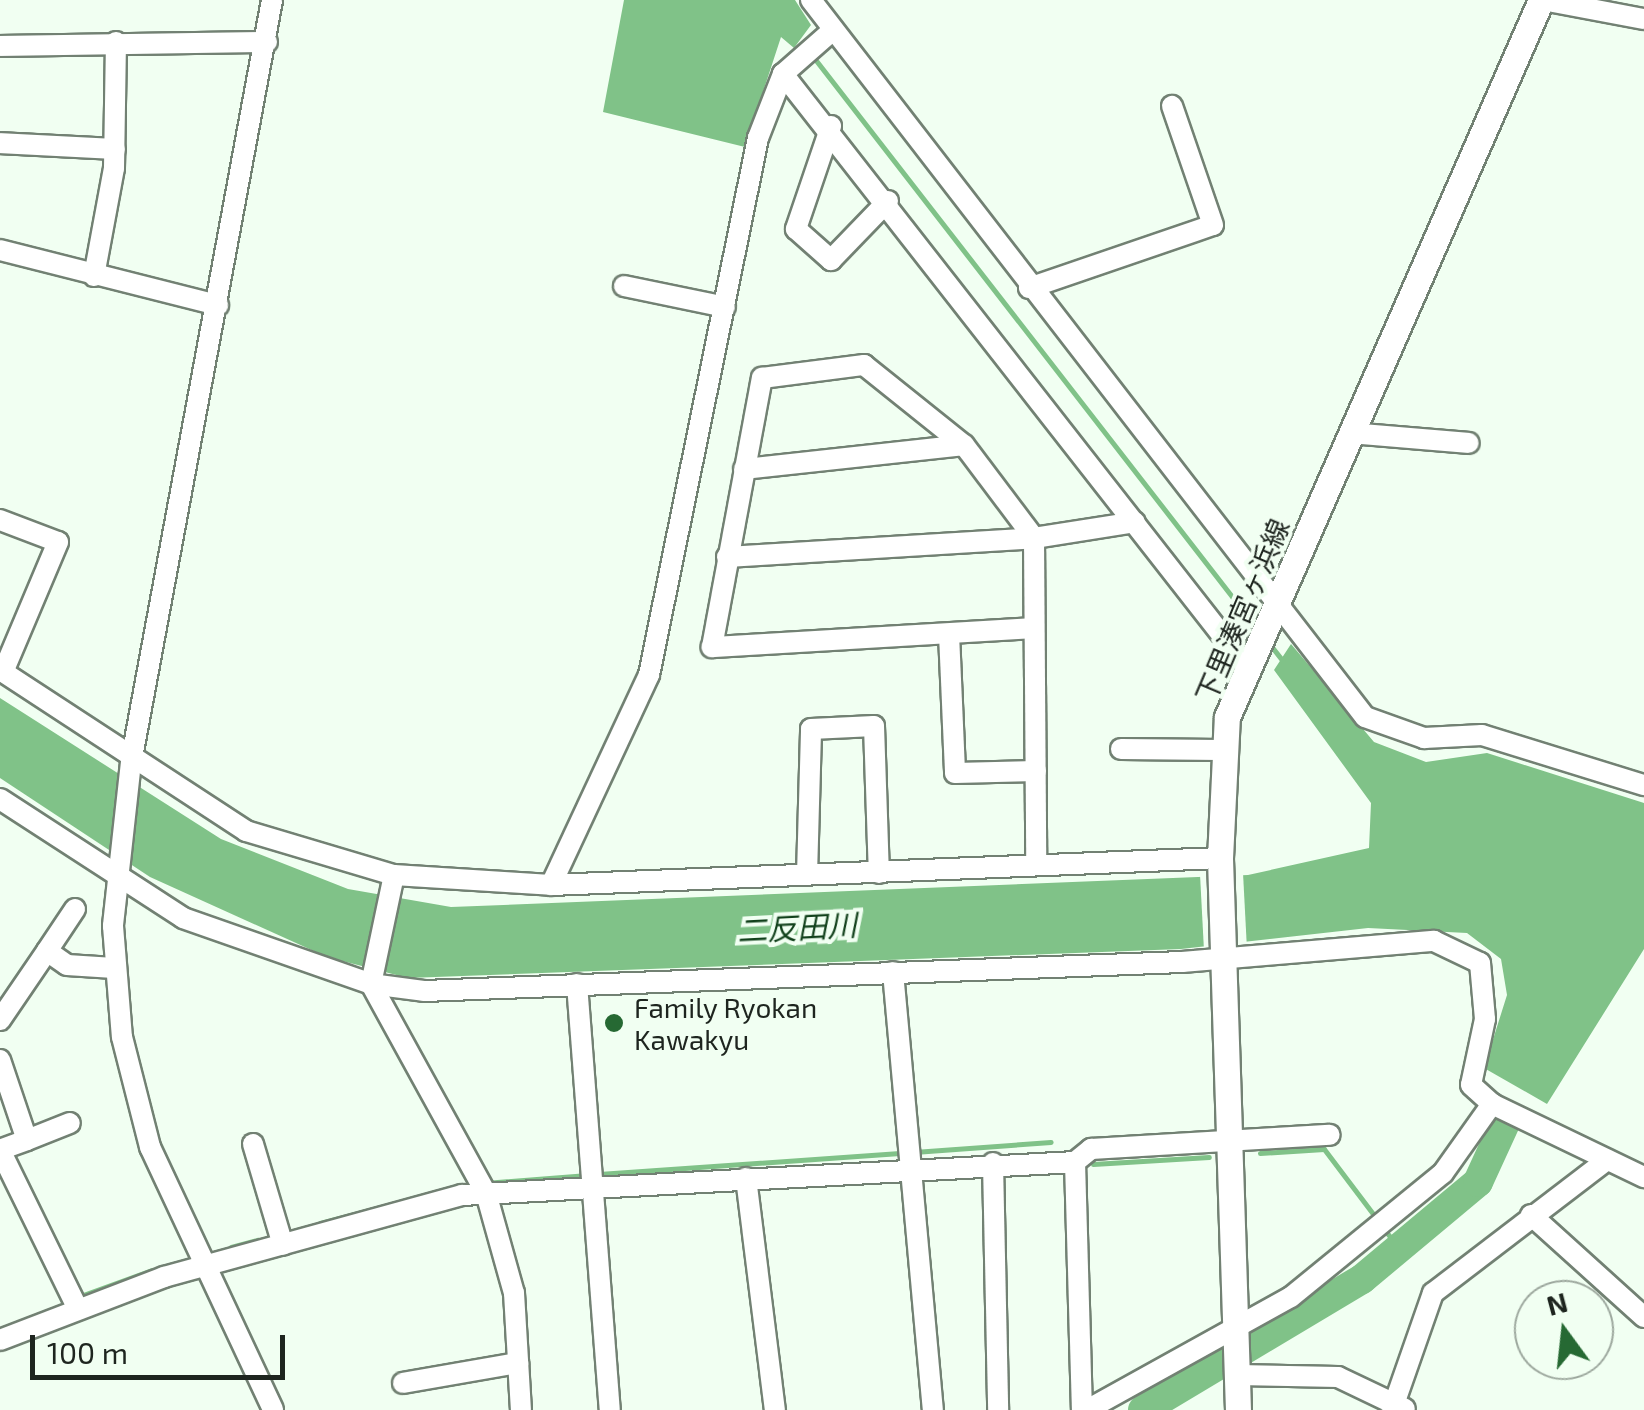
<!DOCTYPE html>
<meta charset="utf-8">
<style>
body{margin:0}
#map{position:relative;width:1644px;height:1410px;overflow:hidden;background:#f1fff2;font-family:"Exo 2","Noto Sans JP",sans-serif}
div>[style]{position:absolute}
.water>*{inset:0;background:#80c288}
.pier>*{inset:0;background:#f1fff2;transform-origin:0 0}
.stream>*{height:5px;margin:-2.5px;padding:0 2.5px;transform-origin:2.5px;border-radius:2.5px;background:#80c288}
.river>*{height:30px;margin:-15px;padding:0 15px;transform-origin:15px;border-radius:15px;background:#80c288}
.roads{filter:drop-shadow(2px 0 #728173) drop-shadow(-2px 0 #728173) drop-shadow(0 2px #728173) drop-shadow(0 -2px #728173)}
.minor>*{height:20px;margin:-10px;padding:0 10px;transform-origin:10px;border-radius:10px;background:#fff}
.major>*{height:25px;margin:-12.5px;padding:0 12.5px;transform-origin:12.5px;border-radius:12.5px;background:#fff}
.dots>*{width:28px;height:28px;translate:-50% -50%;box-sizing:border-box;border:5px solid #f1fff2;border-radius:50%}
span{translate:-50% -50%;white-space:nowrap;text-align:center;line-height:1.15;-webkit-text-stroke:8px #f1fff2;paint-order:stroke}
.street-label{font-size:28px;color:#1e251f}
.poi-label{font-size:28px;color:#1e251f}
.left{translate:0 -50%;text-align:left}
.water-label{font-size:30px;color:#11411b;font-style:italic}
.north{position:absolute;left:1514px;top:1280px;width:100px;height:100px;box-sizing:border-box;background:#f1fff2;border:2px solid #9da89e;border-radius:50%;rotate:345deg;font-size:28px;font-weight:700;line-height:40px;text-align:center;color:#1e251f}
.north::after{content:'';display:block;margin:auto;width:35px;height:45px;background:#266933;clip-path:polygon(50% 0,100% 100%,50% 72%,0 100%)}
.scale{position:absolute;left:30px;top:1335px;width:255px;height:45px;box-sizing:border-box;border:5px solid #1e251f;border-top:0;padding-left:12px;font-size:30px;line-height:35px;white-space:nowrap;color:#1e251f;-webkit-text-stroke:8px #f1fff2;paint-order:stroke}
</style>
<div id="map">
<div class="water">
<i style="clip-path:polygon(624px 0,795px 0,811px 25px,794px 48px,781px 37px,745px 147px,603px 112px)"></i>
<i style="clip-path:polygon(1291px 644px,1374px 742px,1426px 762px,1487px 753px,1644px 803px,1644px 949px,1547px 1104px,1484px 1068px,1507px 995px,1501px 959px,1467px 933px,1368px 928px,1181px 949px,408px 978px,327px 957px,150px 877px,0 778px,0 698px,221px 839px,348px 889px,451px 907px,1248px 875px,1369px 848px,1371px 803px,1274px 670px)"></i>
</div>
<div class="pier">
<i style="left:1243px;top:873px;width:73px;height:43px;rotate:87deg"></i>
</div>
<div class="stream">
<i style="left:811px;top:54px;width:729px;rotate:52.19deg"></i>
<i style="left:1268px;top:642px;width:24px;rotate:52deg"></i>
<i style="left:914px;top:1152px;width:137px;rotate:-4.2deg"></i>
<i style="left:1260px;top:1153px;width:64px;rotate:-3.6deg"></i>
<i style="left:1324px;top:1149px;width:88px;rotate:52.9deg"></i>
<i style="left:1093px;top:1164px;width:116px;rotate:-3.5deg"></i>
<i style="left:599px;top:1174px;width:305px;rotate:-4deg"></i>
<i style="left:485px;top:1183px;width:103px;rotate:-4.4deg"></i>
<i style="left:320px;top:1223px;width:62px;rotate:-14.9deg"></i>
<i style="left:1383px;top:1228px;width:26px;rotate:51deg"></i>
<i style="left:231px;top:1247px;width:28px;rotate:-15deg"></i>
<i style="left:83px;top:1295px;width:73px;rotate:-19.9deg"></i>
</div>
<div class="river">
<i style="left:1143px;top:1410px;width:255px;rotate:-30.9deg"></i>
<i style="left:1362px;top:1279px;width:151px;rotate:-39.9deg"></i>
<i style="left:1478px;top:1182px;width:65px;rotate:-65.4deg"></i>
</div>
<div class="roads">
<div class="minor">
<i style="left:272px;top:0;width:775px;rotate:100.48deg"></i>
<i style="left:131px;top:762px;width:165px;rotate:96.3deg"></i>
<i style="left:113px;top:926px;width:111px;rotate:85.4deg"></i>
<i style="left:122px;top:1037px;width:114px;rotate:75.7deg"></i>
<i style="left:150px;top:1147px;width:290px;rotate:64.9deg"></i>
<i style="left:811px;top:0;width:906px;rotate:52.31deg"></i>
<i style="left:1365px;top:717px;width:63px;rotate:19.6deg"></i>
<i style="left:1424px;top:738px;width:58px;rotate:-3deg"></i>
<i style="left:1482px;top:735px;width:170px;rotate:17.2deg"></i>
<i style="left:1543px;top:0;width:103px;rotate:10.7deg"></i>
<i style="left:0;top:46px;width:267px;rotate:-0.9deg"></i>
<i style="left:783px;top:74px;width:753px;rotate:51.96deg"></i>
<i style="left:831px;top:126px;width:109px;rotate:108.8deg"></i>
<i style="left:796px;top:229px;width:47px;rotate:41.5deg"></i>
<i style="left:831px;top:260px;width:82px;rotate:-46deg"></i>
<i style="left:0;top:143px;width:115px;rotate:3deg"></i>
<i style="left:0;top:250px;width:225px;rotate:14.2deg"></i>
<i style="left:94px;top:276px;width:110px;rotate:-79.5deg"></i>
<i style="left:114px;top:168px;width:126px;rotate:-89.1deg"></i>
<i style="left:624px;top:286px;width:103px;rotate:11.7deg"></i>
<i style="left:1029px;top:288px;width:194px;rotate:-18.9deg"></i>
<i style="left:1213px;top:225px;width:126px;rotate:-109deg"></i>
<i style="left:1351px;top:433px;width:118px;rotate:4.8deg"></i>
<i style="left:744px;top:469px;width:221px;rotate:-6.2deg"></i>
<i style="left:0;top:520px;width:62px;rotate:20.8deg"></i>
<i style="left:58px;top:542px;width:141px;rotate:112.9deg"></i>
<i style="left:727px;top:557px;width:308px;rotate:-3.5deg"></i>
<i style="left:1034px;top:538px;width:102px;rotate:-9deg"></i>
<i style="left:1033px;top:628px;width:322px;rotate:176.6deg"></i>
<i style="left:712px;top:647px;width:274px;rotate:-79.5deg"></i>
<i style="left:762px;top:378px;width:103px;rotate:-7.3deg"></i>
<i style="left:864px;top:365px;width:128px;rotate:38.7deg"></i>
<i style="left:964px;top:445px;width:116px;rotate:53deg"></i>
<i style="left:1034px;top:538px;width:327px;rotate:89.6deg"></i>
<i style="left:949px;top:634px;width:139px;rotate:87.5deg"></i>
<i style="left:955px;top:773px;width:81px;rotate:-1.4deg"></i>
<i style="left:0;top:670px;width:294px;rotate:33.2deg"></i>
<i style="left:246px;top:831px;width:154px;rotate:16.6deg"></i>
<i style="left:394px;top:875px;width:157px;rotate:3.6deg"></i>
<i style="left:551px;top:885px;width:670px;rotate:-2.31deg"></i>
<i style="left:1121px;top:749px;width:99px;rotate:0.6deg"></i>
<i style="left:0;top:799px;width:218px;rotate:33deg"></i>
<i style="left:183px;top:918px;width:199px;rotate:19.3deg"></i>
<i style="left:371px;top:984px;width:53px;rotate:7.5deg"></i>
<i style="left:424px;top:991px;width:759px;rotate:-2.19deg"></i>
<i style="left:1182px;top:962px;width:253px;rotate:-4.8deg"></i>
<i style="left:1434px;top:941px;width:51px;rotate:25.6deg"></i>
<i style="left:1480px;top:963px;width:56px;rotate:84.9deg"></i>
<i style="left:1485px;top:1019px;width:67px;rotate:102deg"></i>
<i style="left:1471px;top:1085px;width:28px;rotate:42deg"></i>
<i style="left:1492px;top:1104px;width:169px;rotate:25.7deg"></i>
<i style="left:807px;top:875px;width:146px;rotate:-88.4deg"></i>
<i style="left:811px;top:729px;width:63px;rotate:-2.7deg"></i>
<i style="left:874px;top:726px;width:147px;rotate:88.1deg"></i>
<i style="left:551px;top:885px;width:232px;rotate:-65deg"></i>
<i style="left:649px;top:675px;width:548px;rotate:-78.53deg"></i>
<i style="left:758px;top:138px;width:69px;rotate:-68.7deg"></i>
<i style="left:783px;top:74px;width:67px;rotate:-41.3deg"></i>
<i style="left:75px;top:909px;width:50px;rotate:123.7deg"></i>
<i style="left:47px;top:951px;width:24px;rotate:35deg"></i>
<i style="left:67px;top:965px;width:47px;rotate:3.7deg"></i>
<i style="left:893px;top:972px;width:440px;rotate:84.8deg"></i>
<i style="left:371px;top:984px;width:239px;rotate:61.2deg"></i>
<i style="left:486px;top:1193px;width:104px;rotate:74.4deg"></i>
<i style="left:514px;top:1293px;width:117px;rotate:86.6deg"></i>
<i style="left:371px;top:984px;width:111px;rotate:-78.1deg"></i>
<i style="left:577px;top:984px;width:427px;rotate:85.6deg"></i>
<i style="left:0;top:1020px;width:83px;rotate:-55.7deg"></i>
<i style="left:0;top:1060px;width:84px;rotate:71.4deg"></i>
<i style="left:27px;top:1140px;width:46px;rotate:-21.6deg"></i>
<i style="left:27px;top:1140px;width:29px;rotate:160deg"></i>
<i style="left:0;top:1150px;width:175px;rotate:63.9deg"></i>
<i style="left:253px;top:1144px;width:105px;rotate:73.5deg"></i>
<i style="left:1075px;top:1162px;width:248px;rotate:88.4deg"></i>
<i style="left:993px;top:1163px;width:247px;rotate:88.8deg"></i>
<i style="left:746px;top:1178px;width:234px;rotate:82.9deg"></i>
<i style="left:1531px;top:1215px;width:152px;rotate:42.1deg"></i>
<i style="left:0;top:1340px;width:176px;rotate:-21deg"></i>
<i style="left:164px;top:1277px;width:309px;rotate:-15.4deg"></i>
<i style="left:462px;top:1195px;width:614px;rotate:-3.08deg"></i>
<i style="left:1075px;top:1162px;width:21px;rotate:-39deg"></i>
<i style="left:1091px;top:1149px;width:239px;rotate:-3.4deg"></i>
<i style="left:1238px;top:1375px;width:100px;rotate:1.1deg"></i>
<i style="left:1338px;top:1377px;width:74px;rotate:25.5deg"></i>
<i style="left:403px;top:1383px;width:117px;rotate:-9.9deg"></i>
<i style="left:1087px;top:1410px;width:233px;rotate:-29deg"></i>
<i style="left:1291px;top:1297px;width:196px;rotate:-39.2deg"></i>
<i style="left:1443px;top:1173px;width:85px;rotate:-54.6deg"></i>
<i style="left:1392px;top:1410px;width:124px;rotate:-70.7deg"></i>
<i style="left:1433px;top:1293px;width:219px;rotate:-37.4deg"></i>
</div>
<div class="major">
<i style="left:1238px;top:1410px;width:552px;rotate:-91.87deg"></i>
<i style="left:1220px;top:858px;width:141px;rotate:-87.2deg"></i>
<i style="left:1227px;top:717px;width:783px;rotate:-66.35deg"></i>
</div>
</div>
<div class="dots">
<i style="left:614px;top:1023px;background:#266933"></i>
</div>
<div class="street-label">
<span style="left:1242px;top:610px;rotate:-67deg">下里湊宮ヶ浜線</span>
</div>
<div class="poi-label">
<span class="left" style="left:634px;top:1023px">Family Ryokan<br>Kawakyu</span>
</div>
<div class="water-label">
<span style="left:797px;top:927px;rotate:-3deg">二反田川</span>
</div>
<div class="north">N</div>
<div class="scale">100 m</div>
</div>
